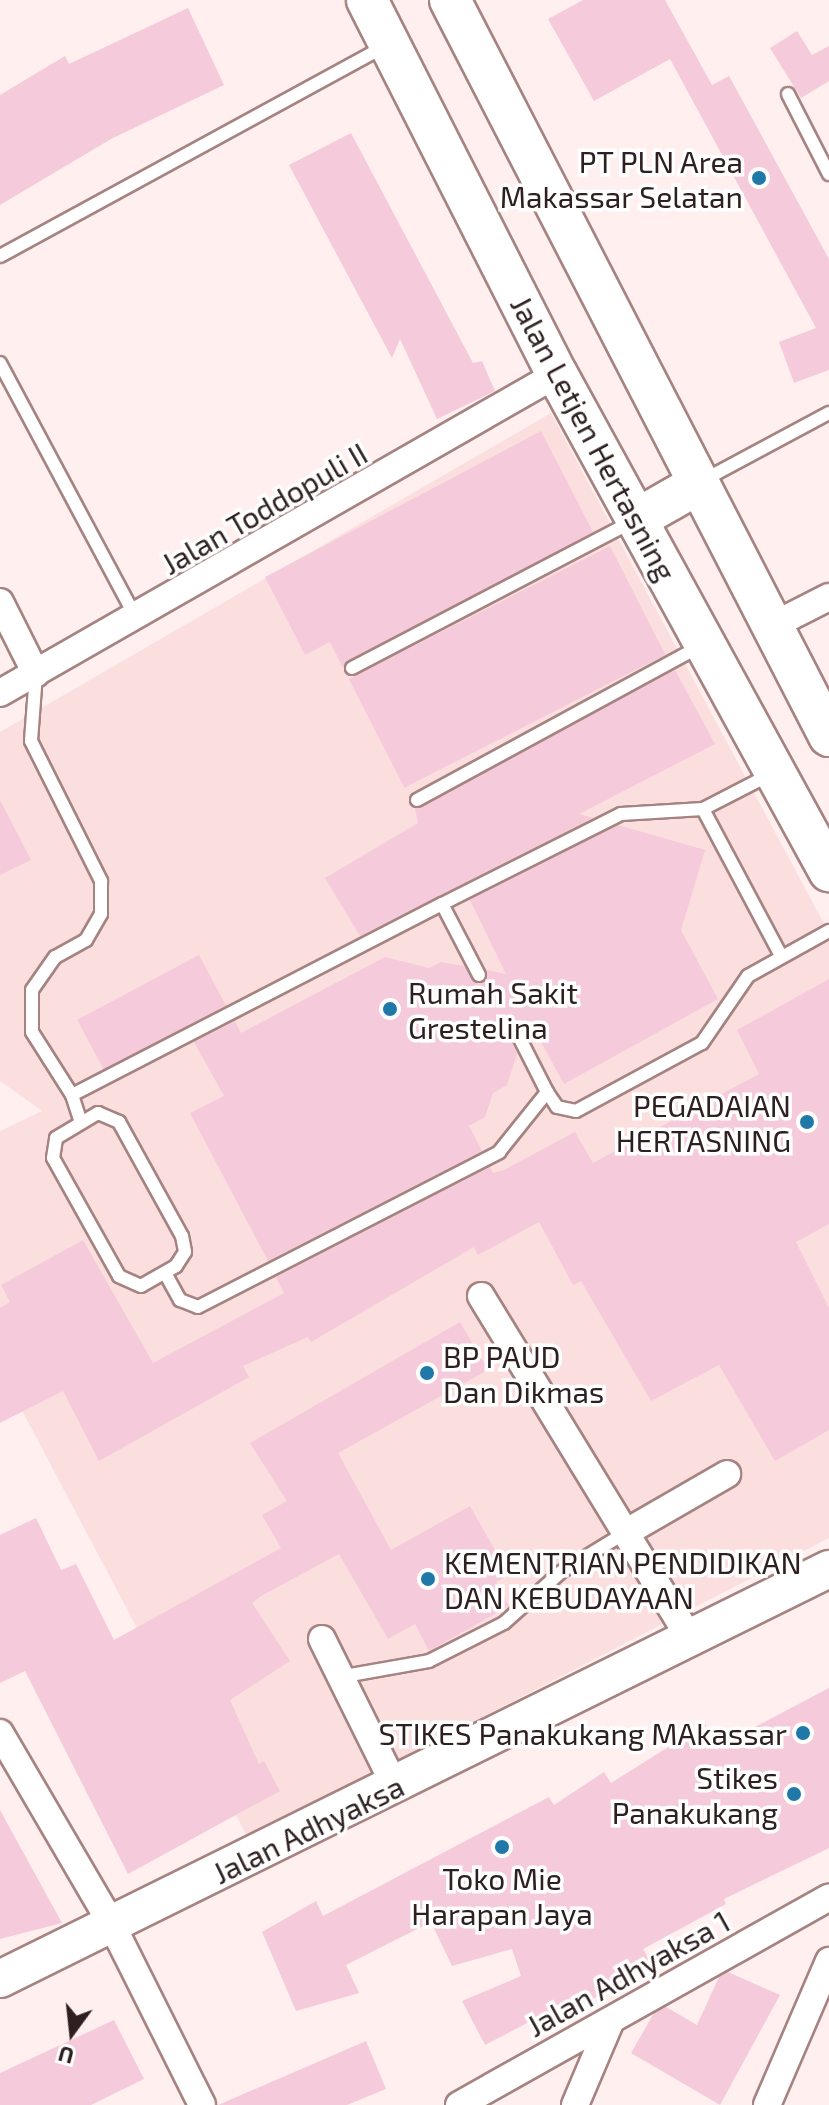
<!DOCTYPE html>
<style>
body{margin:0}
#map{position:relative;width:829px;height:2105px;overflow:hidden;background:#ffefef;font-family:"Exo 2",sans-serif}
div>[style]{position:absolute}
.built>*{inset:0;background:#fbdfde}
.building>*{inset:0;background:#f5cadb;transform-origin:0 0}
.roads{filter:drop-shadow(2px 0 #a58381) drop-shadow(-2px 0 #a58381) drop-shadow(0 2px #a58381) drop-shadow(0 -2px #a58381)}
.lane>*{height:12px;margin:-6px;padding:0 6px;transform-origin:6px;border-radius:6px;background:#fff}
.street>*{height:26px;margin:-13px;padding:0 13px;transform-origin:13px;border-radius:13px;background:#fff}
.secondary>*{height:36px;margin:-18px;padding:0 18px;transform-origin:18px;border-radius:18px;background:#fff}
.primary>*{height:40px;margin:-20px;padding:0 20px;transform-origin:20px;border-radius:20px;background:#fff}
.dots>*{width:22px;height:22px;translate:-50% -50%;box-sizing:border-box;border:4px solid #fff;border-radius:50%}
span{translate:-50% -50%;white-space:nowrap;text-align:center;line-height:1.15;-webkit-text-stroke:7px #fff;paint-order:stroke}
.poi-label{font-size:30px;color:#2e2020}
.right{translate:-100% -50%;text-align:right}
.left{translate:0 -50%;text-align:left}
.street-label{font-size:30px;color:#2e2020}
.north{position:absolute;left:32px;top:1993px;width:80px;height:80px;-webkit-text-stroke:6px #fff;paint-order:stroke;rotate:195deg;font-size:22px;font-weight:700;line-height:32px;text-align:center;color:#2e2020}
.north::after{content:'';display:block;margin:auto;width:28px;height:36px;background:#2e2020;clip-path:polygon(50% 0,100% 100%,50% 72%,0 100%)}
</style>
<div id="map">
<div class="built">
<i style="clip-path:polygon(551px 413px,829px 933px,829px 1538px,248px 1838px,0 1369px,0 1131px,42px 1111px,0 1081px,0 732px)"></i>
</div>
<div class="building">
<i style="clip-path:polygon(583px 0,665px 0,712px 85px,729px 76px,829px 259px,829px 370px,794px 383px,779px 342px,816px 328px,670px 59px,594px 101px,548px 19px)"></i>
<i style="clip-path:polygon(188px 8px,224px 85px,111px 139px,0 205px,0 95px,65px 56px,69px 64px)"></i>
<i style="clip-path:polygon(797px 31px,812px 55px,829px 46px,829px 81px,801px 98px,770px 48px)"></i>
<i style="clip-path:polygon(351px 133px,473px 363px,482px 361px,495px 391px,437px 419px,400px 339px,392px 358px,289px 165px)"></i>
<i style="clip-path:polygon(541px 431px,593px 532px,343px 668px,330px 642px,305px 655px,265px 577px)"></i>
<i style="left:610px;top:546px;width:122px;height:293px;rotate:63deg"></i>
<i style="clip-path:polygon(675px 670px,715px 744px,579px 814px,593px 818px,360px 936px,325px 878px,418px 823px,415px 808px)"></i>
<i style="clip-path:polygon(0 800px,31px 860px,0 875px)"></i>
<i style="clip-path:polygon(618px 825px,705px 850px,681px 930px,718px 999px,564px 1084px,529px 1020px,526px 1030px,511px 1023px,507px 1031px,517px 1054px,507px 1085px,493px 1093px,485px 1117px,469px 1126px,482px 1151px,268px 1261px,190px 1113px,224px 1096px,194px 1042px,235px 1021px,241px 1033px,385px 957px,429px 968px,441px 962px,464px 966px,478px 984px,486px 980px,487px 970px,506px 974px,470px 900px)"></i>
<i style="left:199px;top:955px;width:57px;height:138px;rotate:62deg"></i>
<i style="clip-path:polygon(829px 979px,829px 1224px,796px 1242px,829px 1308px,829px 1430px,775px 1461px,719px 1365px,651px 1401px,581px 1281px,573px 1285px,539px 1222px,478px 1255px,474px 1247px,311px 1342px,308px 1337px,243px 1366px,249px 1377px,99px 1461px,63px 1391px,0 1423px,0 1308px,10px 1302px,1px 1285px,83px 1240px,153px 1363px,284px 1293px,276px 1277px,490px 1167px,493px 1173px,504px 1170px,575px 1132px,593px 1163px,759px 1074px,737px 1030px)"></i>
<i style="clip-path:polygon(460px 1322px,488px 1370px,338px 1453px,391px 1550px,470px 1506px,509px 1575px,496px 1582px,509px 1606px,429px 1651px,415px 1624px,388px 1639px,339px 1554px,261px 1596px,252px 1603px,290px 1661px,230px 1700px,259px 1764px,264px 1761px,280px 1791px,128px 1874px,25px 1671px,0 1683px,0 1535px,36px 1518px,61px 1570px,76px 1564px,114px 1640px,281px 1548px,262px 1515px,287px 1501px,250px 1443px)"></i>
<i style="clip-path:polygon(829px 1688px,829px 1848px,724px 1899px,726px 1904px,643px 1949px,653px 1965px,565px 2015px,560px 2006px,485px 2045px,462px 2001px,521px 1976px,512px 1949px,452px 1966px,431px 1922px,346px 1965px,359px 1993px,296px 2011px,262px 1932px,316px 1901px,323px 1916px,549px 1797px,554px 1805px,604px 1772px,611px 1783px,705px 1724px,719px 1746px)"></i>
<i style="clip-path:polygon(0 1810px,62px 1923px,0 1939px)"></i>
<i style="clip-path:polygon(728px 1972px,780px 1995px,720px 2105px,631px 2053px,654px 2013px,666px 2007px,697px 2025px,719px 1977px)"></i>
<i style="clip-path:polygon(114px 2020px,144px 2079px,91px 2105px,0 2105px,0 2073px)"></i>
<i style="clip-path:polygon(366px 2041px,386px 2089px,347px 2105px,218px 2105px)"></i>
</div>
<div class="roads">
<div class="lane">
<i style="left:788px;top:94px;width:90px;rotate:62.9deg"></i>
<i style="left:0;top:256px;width:437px;rotate:-28.6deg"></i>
<i style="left:0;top:363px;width:289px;rotate:61.9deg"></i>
<i style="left:704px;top:480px;width:142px;rotate:-28.2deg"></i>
<i style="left:352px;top:668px;width:315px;rotate:-27.6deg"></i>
<i style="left:36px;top:674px;width:67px;rotate:94.3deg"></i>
<i style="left:31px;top:741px;width:157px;rotate:63.4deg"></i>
<i style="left:101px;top:881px;width:33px;rotate:90deg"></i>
<i style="left:101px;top:914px;width:30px;rotate:120deg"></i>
<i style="left:86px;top:940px;width:35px;rotate:151deg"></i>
<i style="left:55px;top:957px;width:40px;rotate:124.9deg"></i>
<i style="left:32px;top:990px;width:42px;rotate:90deg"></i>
<i style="left:32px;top:1032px;width:75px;rotate:57.6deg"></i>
<i style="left:72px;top:1095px;width:28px;rotate:72deg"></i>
<i style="left:417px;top:800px;width:321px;rotate:-28.5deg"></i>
<i style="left:703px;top:809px;width:166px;rotate:62deg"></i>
<i style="left:479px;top:975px;width:80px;rotate:-117.5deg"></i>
<i style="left:442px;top:904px;width:200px;rotate:-26.7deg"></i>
<i style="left:621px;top:814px;width:82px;rotate:-3.5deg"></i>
<i style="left:703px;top:809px;width:74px;rotate:-27.3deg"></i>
<i style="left:547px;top:1092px;width:18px;rotate:56deg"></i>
<i style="left:557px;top:1107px;width:19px;rotate:12deg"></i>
<i style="left:576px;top:1111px;width:143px;rotate:-28.4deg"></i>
<i style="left:702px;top:1043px;width:81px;rotate:-55.5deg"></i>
<i style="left:748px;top:976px;width:93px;rotate:-29.1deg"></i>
<i style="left:72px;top:1095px;width:416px;rotate:-27.3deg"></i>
<i style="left:98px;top:1113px;width:23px;rotate:23deg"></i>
<i style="left:119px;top:1122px;width:130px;rotate:61.1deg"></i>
<i style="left:182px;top:1236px;width:16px;rotate:79deg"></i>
<i style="left:185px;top:1252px;width:17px;rotate:123deg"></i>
<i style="left:176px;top:1266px;width:40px;rotate:150.3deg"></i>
<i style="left:141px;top:1286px;width:24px;rotate:-156deg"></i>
<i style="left:119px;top:1276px;width:135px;rotate:-119.2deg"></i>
<i style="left:53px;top:1158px;width:20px;rotate:-81deg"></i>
<i style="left:56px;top:1138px;width:49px;rotate:-30.8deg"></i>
<i style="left:165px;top:1273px;width:31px;rotate:61deg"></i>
<i style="left:180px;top:1300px;width:19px;rotate:21deg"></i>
<i style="left:198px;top:1307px;width:339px;rotate:-27.2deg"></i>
<i style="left:499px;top:1152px;width:77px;rotate:-51.3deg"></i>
<i style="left:547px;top:1092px;width:68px;rotate:-116.9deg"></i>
<i style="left:339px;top:1677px;width:91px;rotate:-10.1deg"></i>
<i style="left:429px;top:1661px;width:84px;rotate:-26.9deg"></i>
<i style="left:504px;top:1623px;width:76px;rotate:-41.8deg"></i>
<i style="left:561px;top:1572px;width:75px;rotate:-31.4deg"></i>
</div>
<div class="street">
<i style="left:0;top:602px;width:80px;rotate:63.4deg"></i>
<i style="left:770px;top:627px;width:66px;rotate:-27deg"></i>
<i style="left:0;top:693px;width:642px;rotate:-29.8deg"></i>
<i style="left:481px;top:1296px;width:402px;rotate:58.6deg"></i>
<i style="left:625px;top:1533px;width:118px;rotate:-30deg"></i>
<i style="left:322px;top:1639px;width:166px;rotate:63.6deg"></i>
<i style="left:0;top:1733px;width:220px;rotate:59.7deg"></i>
<i style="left:111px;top:1923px;width:203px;rotate:63.4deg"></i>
<i style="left:459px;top:2105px;width:424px;rotate:-29.3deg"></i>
<i style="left:575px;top:2105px;width:92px;rotate:-67deg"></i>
<i style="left:767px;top:2105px;width:157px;rotate:-66.7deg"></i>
</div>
<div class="secondary">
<i style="left:0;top:1979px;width:925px;rotate:-26.32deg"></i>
</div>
<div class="primary">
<i style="left:367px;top:0;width:419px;rotate:63.1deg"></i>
<i style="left:557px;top:374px;width:567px;rotate:61.31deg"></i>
<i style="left:450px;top:0;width:828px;rotate:62.75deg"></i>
<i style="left:637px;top:519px;width:70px;rotate:-29.8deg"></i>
</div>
</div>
<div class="dots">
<i style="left:759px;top:178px;background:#1f78a7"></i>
<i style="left:390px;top:1009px;background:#1f78a7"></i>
<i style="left:807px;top:1122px;background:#1f78a7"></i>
<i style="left:427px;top:1373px;background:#1f78a7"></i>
<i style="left:428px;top:1579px;background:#1f78a7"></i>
<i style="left:803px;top:1733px;background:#1f78a7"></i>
<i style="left:794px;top:1794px;background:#1f78a7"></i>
<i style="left:502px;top:1847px;background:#1f78a7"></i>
</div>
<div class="poi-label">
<span class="right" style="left:743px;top:178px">PT PLN Area<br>Makassar Selatan</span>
<span class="left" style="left:408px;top:1009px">Rumah Sakit<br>Grestelina</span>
<span class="right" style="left:791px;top:1122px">PEGADAIAN<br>HERTASNING</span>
<span class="left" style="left:443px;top:1373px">BP PAUD<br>Dan Dikmas</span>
<span class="left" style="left:444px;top:1579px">KEMENTRIAN PENDIDIKAN<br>DAN KEBUDAYAAN</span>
<span class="right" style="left:787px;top:1733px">STIKES Panakukang MAkassar</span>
<span class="right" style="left:778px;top:1794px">Stikes<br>Panakukang</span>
<span style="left:502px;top:1895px">Toko Mie<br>Harapan Jaya</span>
</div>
<div class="street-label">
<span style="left:594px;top:438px;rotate:62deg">Jalan Letjen Hertasning</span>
<span style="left:264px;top:508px;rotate:-30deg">Jalan Toddopuli II</span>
<span style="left:308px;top:1829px;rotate:-26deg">Jalan Adhyaksa</span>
<span style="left:628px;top:1973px;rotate:-29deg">Jalan Adhyaksa 1</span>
</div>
<div class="north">U</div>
</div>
